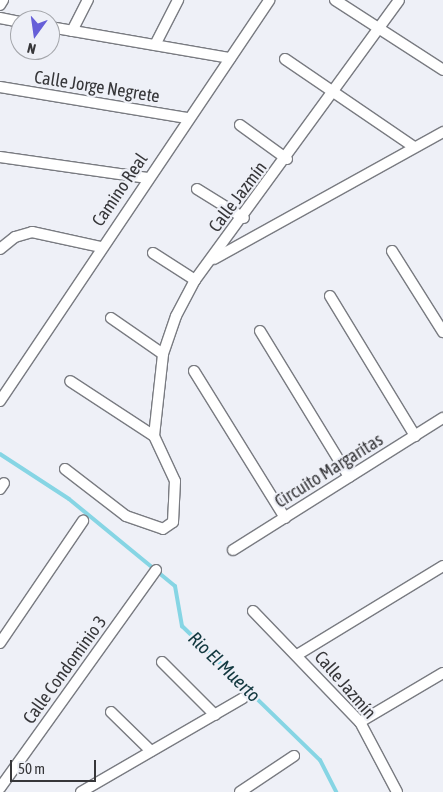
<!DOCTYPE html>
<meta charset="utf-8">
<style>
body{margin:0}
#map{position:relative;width:443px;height:792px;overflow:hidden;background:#eef0f7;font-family:"Asap Condensed",sans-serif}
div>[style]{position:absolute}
.stream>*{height:4px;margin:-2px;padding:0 2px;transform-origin:2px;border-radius:2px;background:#86d5e4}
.roads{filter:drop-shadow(1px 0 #797b81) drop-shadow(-1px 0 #797b81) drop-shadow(0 1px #797b81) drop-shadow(0 -1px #797b81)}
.minor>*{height:10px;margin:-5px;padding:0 5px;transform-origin:5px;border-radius:5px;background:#fff}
span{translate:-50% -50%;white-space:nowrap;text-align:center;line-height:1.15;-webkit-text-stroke:4.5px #eef0f7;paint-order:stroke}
.street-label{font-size:18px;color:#363639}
.water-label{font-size:19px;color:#11373e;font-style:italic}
.north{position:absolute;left:10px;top:10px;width:50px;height:50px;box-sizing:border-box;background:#eef0f7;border:1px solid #a4a6ab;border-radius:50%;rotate:194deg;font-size:14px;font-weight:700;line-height:20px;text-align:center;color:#363639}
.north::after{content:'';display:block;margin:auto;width:18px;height:22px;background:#665fd8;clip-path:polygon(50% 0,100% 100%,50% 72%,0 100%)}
.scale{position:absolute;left:10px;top:760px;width:86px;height:22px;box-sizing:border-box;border:2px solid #363639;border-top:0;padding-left:6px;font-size:15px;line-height:18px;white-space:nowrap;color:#363639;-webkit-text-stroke:4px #eef0f7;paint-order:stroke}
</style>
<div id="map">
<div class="stream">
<i style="left:0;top:454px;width:82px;rotate:33.1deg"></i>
<i style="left:69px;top:499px;width:137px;rotate:39.4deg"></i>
<i style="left:175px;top:586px;width:41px;rotate:80.1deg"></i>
<i style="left:182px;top:626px;width:192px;rotate:44.2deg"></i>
<i style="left:320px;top:760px;width:36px;rotate:63deg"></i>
</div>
<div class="roads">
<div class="minor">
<i style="left:335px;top:0;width:129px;rotate:32.9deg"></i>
<i style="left:0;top:5px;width:6px;rotate:-59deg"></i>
<i style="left:0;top:18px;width:20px;rotate:11deg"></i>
<i style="left:50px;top:27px;width:183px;rotate:9.8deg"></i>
<i style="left:72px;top:31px;width:35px;rotate:-63deg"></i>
<i style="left:155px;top:45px;width:51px;rotate:-62.9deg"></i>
<i style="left:285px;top:59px;width:156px;rotate:34.3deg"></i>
<i style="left:0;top:87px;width:191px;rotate:9.4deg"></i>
<i style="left:240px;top:125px;width:58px;rotate:35.9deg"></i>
<i style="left:0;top:157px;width:149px;rotate:8.1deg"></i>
<i style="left:197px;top:189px;width:55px;rotate:31.7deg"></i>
<i style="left:0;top:249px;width:19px;rotate:-39deg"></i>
<i style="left:15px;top:237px;width:18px;rotate:-16deg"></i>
<i style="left:32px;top:232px;width:71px;rotate:12.3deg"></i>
<i style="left:392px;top:251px;width:96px;rotate:57.8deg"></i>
<i style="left:153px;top:253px;width:50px;rotate:32.7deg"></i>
<i style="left:214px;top:259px;width:262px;rotate:-29deg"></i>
<i style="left:330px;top:296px;width:164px;rotate:58.7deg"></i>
<i style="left:111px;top:318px;width:63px;rotate:34.7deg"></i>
<i style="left:260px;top:331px;width:171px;rotate:58.6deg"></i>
<i style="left:194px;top:371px;width:173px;rotate:58.2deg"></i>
<i style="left:0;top:401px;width:483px;rotate:-56.1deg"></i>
<i style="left:154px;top:436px;width:82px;rotate:-83.7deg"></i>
<i style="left:163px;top:354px;width:40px;rotate:-71.1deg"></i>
<i style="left:176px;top:316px;width:41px;rotate:-62.2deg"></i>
<i style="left:195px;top:280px;width:346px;rotate:-53.9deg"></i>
<i style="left:65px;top:469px;width:77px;rotate:37.6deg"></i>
<i style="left:126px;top:516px;width:39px;rotate:19deg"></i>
<i style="left:163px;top:529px;width:12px;rotate:-35deg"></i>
<i style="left:173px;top:522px;width:41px;rotate:-87.2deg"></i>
<i style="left:175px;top:481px;width:50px;rotate:-115deg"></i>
<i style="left:154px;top:436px;width:100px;rotate:-146.8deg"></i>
<i style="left:0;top:489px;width:7px;rotate:-56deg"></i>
<i style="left:233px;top:550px;width:248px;rotate:-32.2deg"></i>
<i style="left:253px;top:611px;width:154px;rotate:46.1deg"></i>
<i style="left:360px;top:722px;width:79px;rotate:62.1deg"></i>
<i style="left:0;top:643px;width:148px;rotate:-55.8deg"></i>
<i style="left:297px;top:655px;width:171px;rotate:-31.4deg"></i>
<i style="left:162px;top:662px;width:75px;rotate:45deg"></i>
<i style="left:111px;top:712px;width:56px;rotate:44.3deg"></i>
<i style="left:360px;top:722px;width:96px;rotate:-30.6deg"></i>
<i style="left:0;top:788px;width:268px;rotate:-54.4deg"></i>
<i style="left:81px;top:792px;width:187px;rotate:-30.1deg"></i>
<i style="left:240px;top:792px;width:65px;rotate:-33.7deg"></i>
</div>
</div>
<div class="street-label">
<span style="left:97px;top:87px;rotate:9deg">Calle Jorge Negrete</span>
<span style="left:120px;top:190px;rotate:-56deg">Camino Real</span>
<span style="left:238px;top:197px;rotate:-53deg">Calle Jazmín</span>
<span style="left:329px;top:471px;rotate:-32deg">Circuito Margaritas</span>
<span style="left:65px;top:670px;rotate:-54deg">Calle Condominio 3</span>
<span style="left:345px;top:685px;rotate:49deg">Calle Jazmín</span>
</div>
<div class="water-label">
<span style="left:224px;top:667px;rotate:44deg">Rio El Muerto</span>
</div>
<div class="north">N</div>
<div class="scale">50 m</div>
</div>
